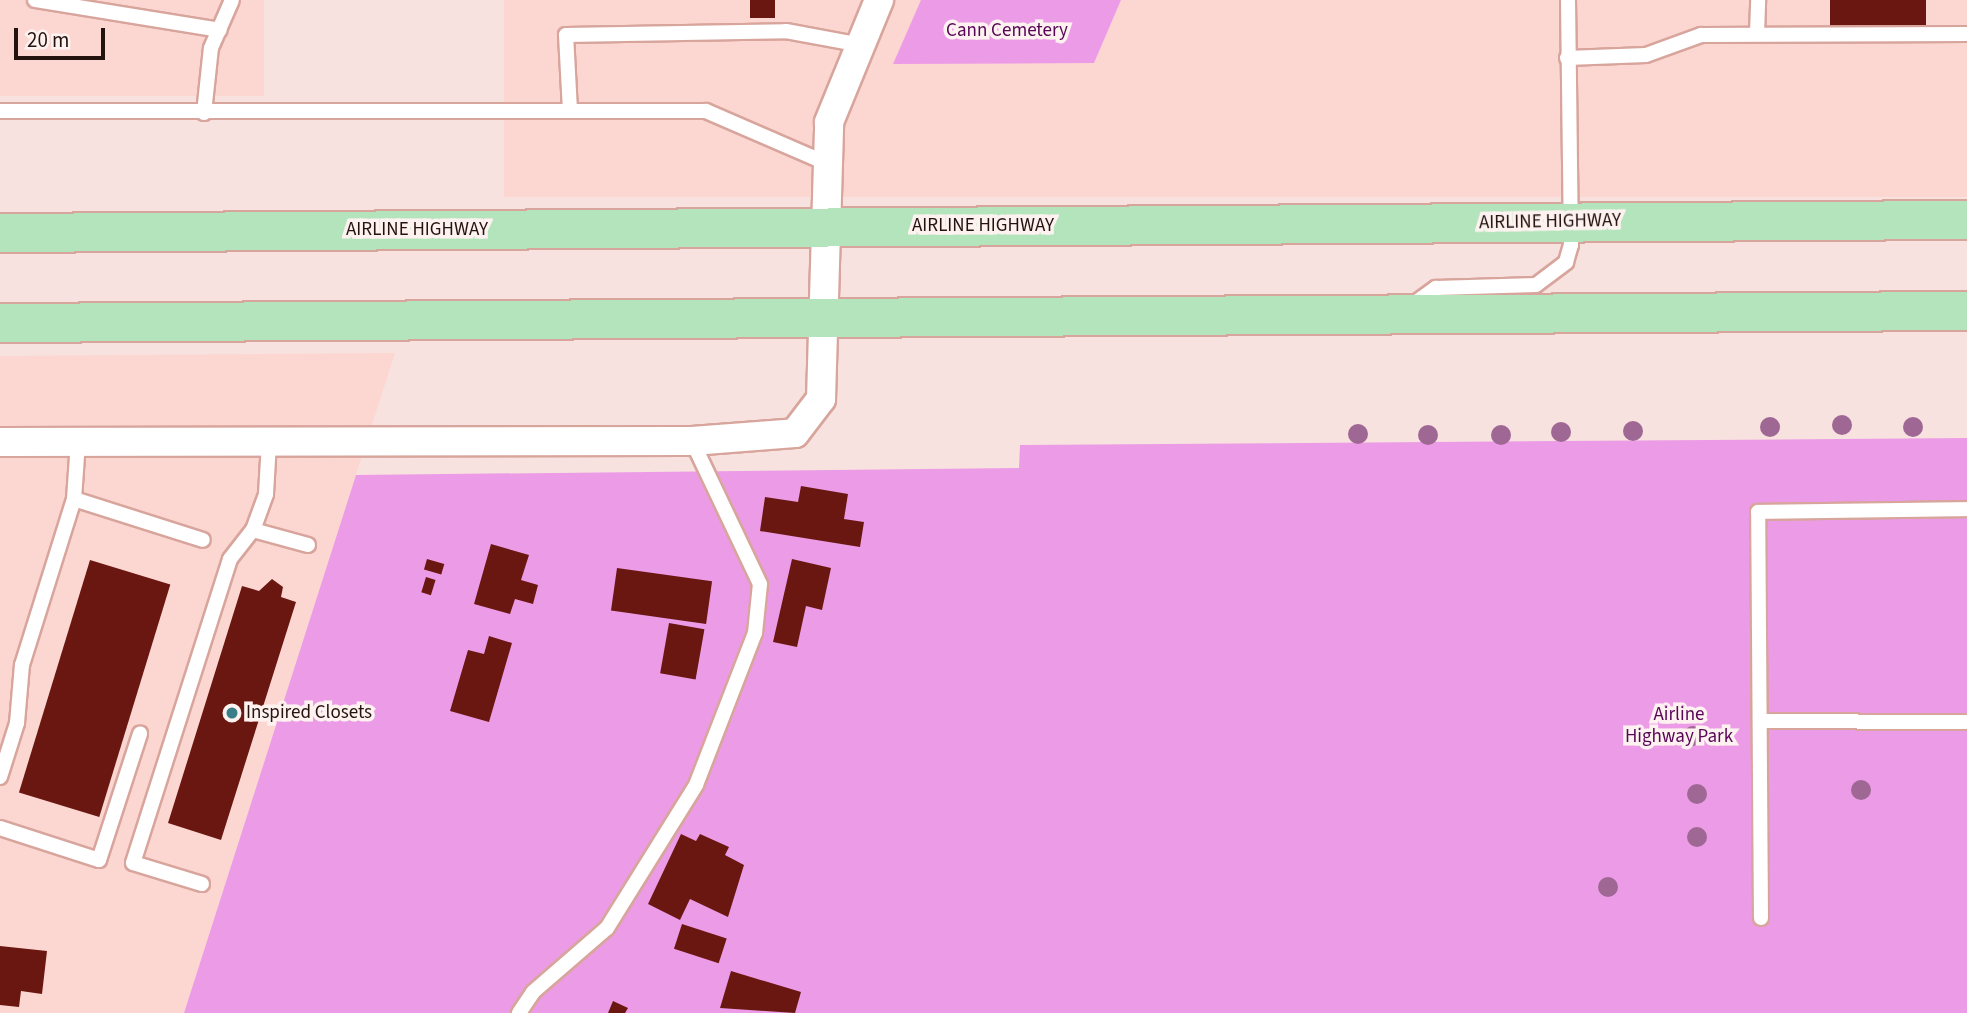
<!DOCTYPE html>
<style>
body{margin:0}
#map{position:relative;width:1967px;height:1013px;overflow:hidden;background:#f8e2df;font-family:"Source Sans 3",sans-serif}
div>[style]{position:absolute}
.built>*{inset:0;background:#fcd7d1;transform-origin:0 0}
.green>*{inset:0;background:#ec9ce7}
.building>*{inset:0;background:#6b1711;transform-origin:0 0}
.roads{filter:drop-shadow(2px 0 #d8a59d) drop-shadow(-2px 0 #d8a59d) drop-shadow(0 2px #d8a59d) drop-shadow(0 -2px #d8a59d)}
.service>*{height:14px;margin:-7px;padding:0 7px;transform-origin:7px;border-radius:7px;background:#fff}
.minor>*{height:28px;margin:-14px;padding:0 14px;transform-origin:14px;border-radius:14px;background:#fff}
.trunk>*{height:38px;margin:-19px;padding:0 19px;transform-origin:19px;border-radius:19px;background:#b4e4bb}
.trees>*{width:20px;height:20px;margin:-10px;border-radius:50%;background:#9f6894}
.dots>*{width:19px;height:19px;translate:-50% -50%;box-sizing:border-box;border:4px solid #fdf2f0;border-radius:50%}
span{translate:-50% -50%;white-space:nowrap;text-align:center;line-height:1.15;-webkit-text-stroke:7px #fdf2f0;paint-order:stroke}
.park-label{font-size:19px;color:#570556}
.street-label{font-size:19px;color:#24120f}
.poi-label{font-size:19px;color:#24120f}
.left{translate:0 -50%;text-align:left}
.scale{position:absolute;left:14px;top:28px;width:91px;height:32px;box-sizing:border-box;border:4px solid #24120f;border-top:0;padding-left:9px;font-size:21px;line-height:24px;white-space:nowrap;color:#24120f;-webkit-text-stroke:5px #fdf2f0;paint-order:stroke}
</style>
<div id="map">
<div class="built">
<i style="left:0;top:0;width:264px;height:96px"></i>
<i style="left:504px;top:0;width:1463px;height:197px"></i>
<i style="clip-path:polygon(395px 353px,184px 1013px,0 1013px,0 356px)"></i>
</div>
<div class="green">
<i style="clip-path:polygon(921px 0,1121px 0,1094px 63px,893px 64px)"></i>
<i style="clip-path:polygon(1967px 438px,1967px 1013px,184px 1013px,356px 475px,1019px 468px,1020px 445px)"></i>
</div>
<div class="building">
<i style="left:750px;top:0;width:25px;height:18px"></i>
<i style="left:1830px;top:0;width:96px;height:32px"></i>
<i style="clip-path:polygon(801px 486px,848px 494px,844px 519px,864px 522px,860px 547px,760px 531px,765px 497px,798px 502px)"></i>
<i style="clip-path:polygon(491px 544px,529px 555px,521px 580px,538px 585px,533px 604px,515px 599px,510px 614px,474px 604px)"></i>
<i style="left:427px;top:559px;width:18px;height:11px;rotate:16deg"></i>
<i style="clip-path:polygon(792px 559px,831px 568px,822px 610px,806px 606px,797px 647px,773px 642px)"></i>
<i style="left:90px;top:560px;width:84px;height:243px;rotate:17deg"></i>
<i style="left:617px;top:568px;width:96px;height:43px;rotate:8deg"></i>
<i style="left:426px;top:577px;width:10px;height:16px;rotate:17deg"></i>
<i style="clip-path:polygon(272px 579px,283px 587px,281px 597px,296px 602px,221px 840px,168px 823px,242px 586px,259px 591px)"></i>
<i style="left:669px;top:623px;width:36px;height:51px;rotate:10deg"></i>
<i style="clip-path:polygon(489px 636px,512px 643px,489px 722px,450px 711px,468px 650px,484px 654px)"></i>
<i style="clip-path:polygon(681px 834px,696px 841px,700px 834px,729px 847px,725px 855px,744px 865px,728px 917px,690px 899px,680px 920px,648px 904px)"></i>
<i style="left:682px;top:924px;width:47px;height:26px;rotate:18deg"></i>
<i style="clip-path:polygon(0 946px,47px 951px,42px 994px,21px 991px,19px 1007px,0 1005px)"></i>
<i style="clip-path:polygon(731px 971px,801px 992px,795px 1013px,720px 1008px)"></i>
<i style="clip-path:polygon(613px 1001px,628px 1008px,625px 1013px,608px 1013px)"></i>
</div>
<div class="roads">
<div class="service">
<i style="left:35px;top:0;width:187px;rotate:9.2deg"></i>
<i style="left:1757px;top:34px;width:34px;rotate:-88deg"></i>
<i style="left:1567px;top:58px;width:79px;rotate:-2.2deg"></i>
<i style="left:1646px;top:55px;width:59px;rotate:-20deg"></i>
<i style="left:1701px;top:35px;width:266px;rotate:-0.2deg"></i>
<i style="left:0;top:111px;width:706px"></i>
<i style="left:706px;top:111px;width:131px;rotate:23.4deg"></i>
<i style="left:570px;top:111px;width:76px;rotate:-93deg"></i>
<i style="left:566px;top:35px;width:220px;rotate:-1deg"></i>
<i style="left:786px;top:31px;width:76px;rotate:10.6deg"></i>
<i style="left:204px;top:113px;width:65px;rotate:-83.9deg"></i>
<i style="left:211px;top:48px;width:52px;rotate:-66.4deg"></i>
<i style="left:1411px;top:306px;width:31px;rotate:-36deg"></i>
<i style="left:1436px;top:288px;width:100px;rotate:-1.7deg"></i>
<i style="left:1536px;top:285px;width:38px;rotate:-37deg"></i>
<i style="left:1566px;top:262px;width:18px;rotate:-74deg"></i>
<i style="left:1571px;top:245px;width:245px;rotate:-90.7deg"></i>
<i style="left:74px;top:499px;width:135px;rotate:17.6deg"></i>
<i style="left:253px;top:530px;width:57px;rotate:15.3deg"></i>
<i style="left:1760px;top:721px;width:207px;rotate:0.3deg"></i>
<i style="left:0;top:777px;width:57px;rotate:-72.5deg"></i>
<i style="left:17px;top:723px;width:58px;rotate:-85.1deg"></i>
<i style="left:22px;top:665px;width:174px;rotate:-72.6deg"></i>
<i style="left:74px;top:499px;width:57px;rotate:-86deg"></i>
<i style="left:0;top:828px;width:104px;rotate:17.9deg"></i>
<i style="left:99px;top:860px;width:133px;rotate:-72deg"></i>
<i style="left:202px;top:884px;width:72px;rotate:-163.1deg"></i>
<i style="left:133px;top:863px;width:319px;rotate:-72.3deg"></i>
<i style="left:230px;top:559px;width:37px;rotate:-52deg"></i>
<i style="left:253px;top:530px;width:38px;rotate:-70deg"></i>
<i style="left:266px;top:494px;width:52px;rotate:-86.7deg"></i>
<i style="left:1761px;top:918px;width:406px;rotate:-90.4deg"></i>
<i style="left:1758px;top:512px;width:209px;rotate:-0.8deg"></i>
<i style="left:519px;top:1013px;width:25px;rotate:-56deg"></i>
<i style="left:533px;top:992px;width:98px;rotate:-40.9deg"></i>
<i style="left:607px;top:928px;width:168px;rotate:-58.1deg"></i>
<i style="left:696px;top:785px;width:163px;rotate:-68.8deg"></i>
<i style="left:755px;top:633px;width:49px;rotate:-84.2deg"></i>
<i style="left:760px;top:584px;width:158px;rotate:-115.4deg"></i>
</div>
<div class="minor">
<i style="left:0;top:442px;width:692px;rotate:-0.08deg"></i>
<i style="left:692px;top:441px;width:103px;rotate:-4.4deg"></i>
<i style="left:795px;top:433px;width:43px;rotate:-52.6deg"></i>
<i style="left:821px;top:399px;width:277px;rotate:-88.3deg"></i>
<i style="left:829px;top:122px;width:132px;rotate:-67.7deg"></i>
</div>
<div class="trunk">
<i style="left:0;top:233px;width:1967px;rotate:-0.38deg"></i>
<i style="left:0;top:323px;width:1967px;rotate:-0.35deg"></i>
</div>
</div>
<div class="trees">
<i style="left:1842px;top:425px"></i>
<i style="left:1770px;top:427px"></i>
<i style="left:1913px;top:427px"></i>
<i style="left:1633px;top:431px"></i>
<i style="left:1561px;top:432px"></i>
<i style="left:1358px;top:434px"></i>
<i style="left:1428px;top:435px"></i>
<i style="left:1501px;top:435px"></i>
<i style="left:1693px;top:736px"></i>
<i style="left:1861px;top:790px"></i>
<i style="left:1697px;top:794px"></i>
<i style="left:1697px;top:837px"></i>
<i style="left:1608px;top:887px"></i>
</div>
<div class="dots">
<i style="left:232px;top:713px;background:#387f89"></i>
</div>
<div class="park-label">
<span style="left:1007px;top:31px">Cann Cemetery</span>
<span style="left:1679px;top:726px">Airline<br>Highway Park</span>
</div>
<div class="street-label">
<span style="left:1550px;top:222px;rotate:-1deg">AIRLINE HIGHWAY</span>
<span style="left:983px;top:226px">AIRLINE HIGHWAY</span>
<span style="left:417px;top:230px">AIRLINE HIGHWAY</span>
</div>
<div class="poi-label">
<span class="left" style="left:246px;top:713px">Inspired Closets</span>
</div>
<div class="scale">20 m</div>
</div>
